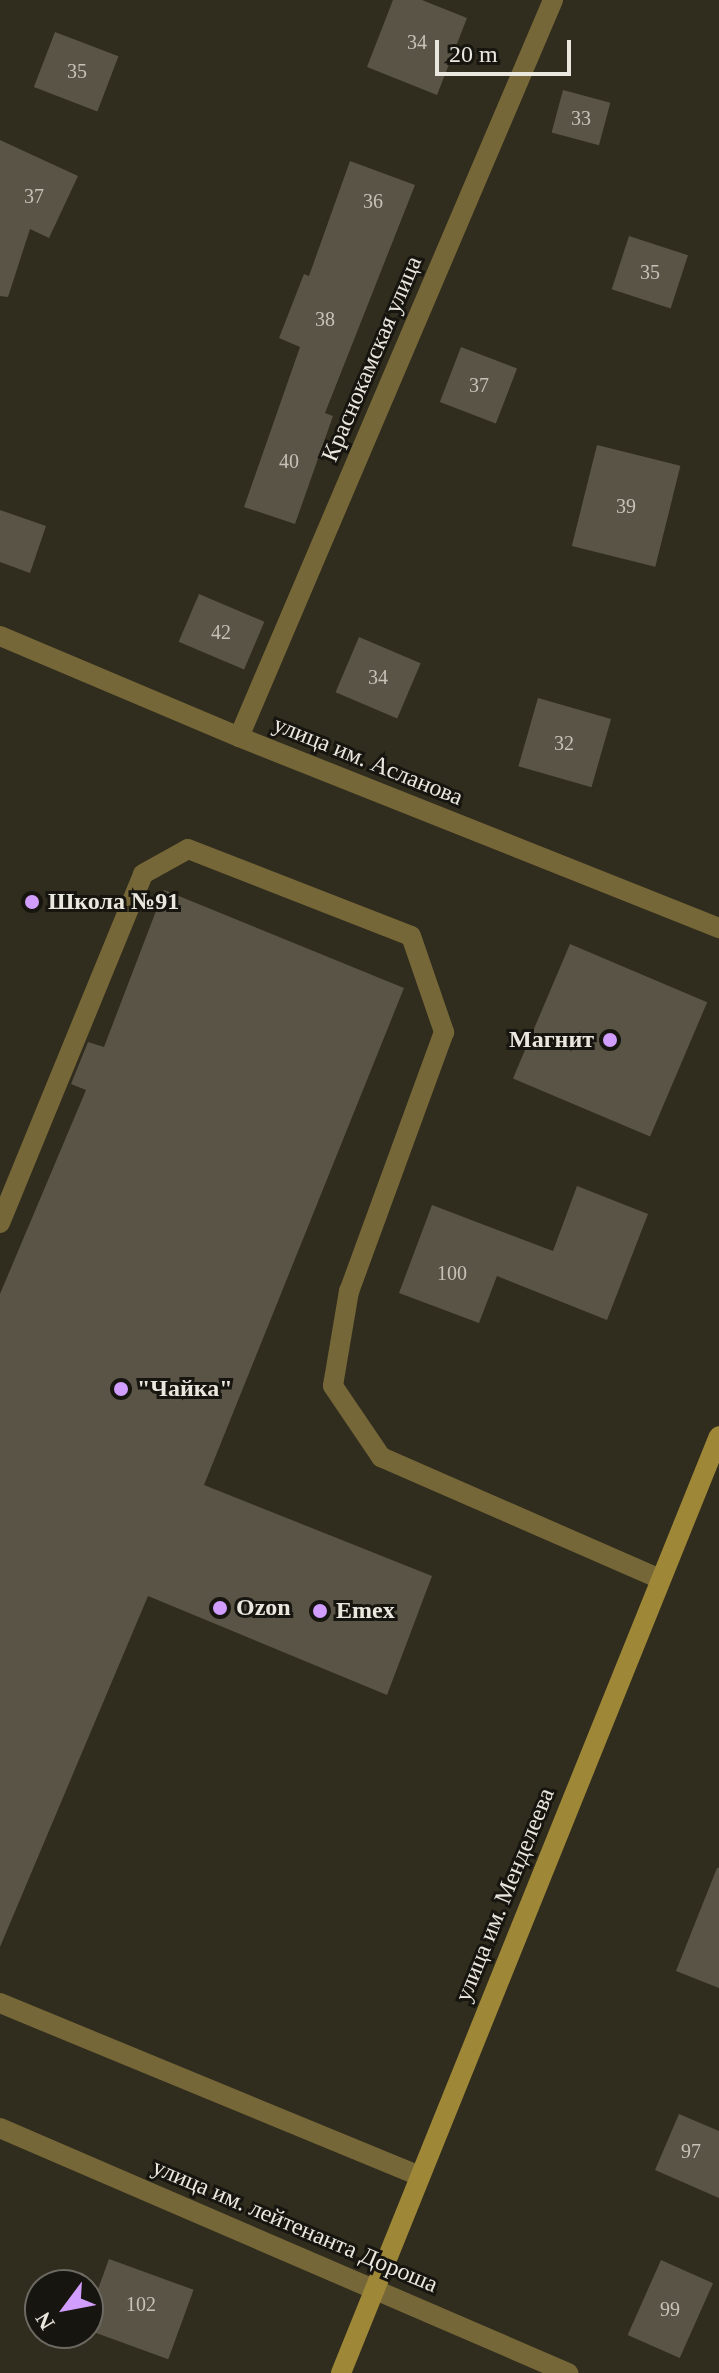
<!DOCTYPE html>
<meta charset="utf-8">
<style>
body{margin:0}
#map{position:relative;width:719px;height:2373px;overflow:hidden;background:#312d1e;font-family:Georgia,serif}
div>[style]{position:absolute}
.building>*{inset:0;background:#595445;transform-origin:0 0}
.service>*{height:20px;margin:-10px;padding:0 10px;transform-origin:10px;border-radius:10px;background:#766738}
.minor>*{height:20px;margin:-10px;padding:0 10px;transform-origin:10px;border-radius:10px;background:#766738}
.secondary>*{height:20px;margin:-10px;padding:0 10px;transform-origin:10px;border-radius:10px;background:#9f8738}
.dots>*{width:22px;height:22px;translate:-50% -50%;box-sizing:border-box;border:4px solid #17150f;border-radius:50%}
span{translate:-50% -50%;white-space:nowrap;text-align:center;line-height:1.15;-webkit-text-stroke:6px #17150f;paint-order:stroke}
.number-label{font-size:20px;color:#c6c2b8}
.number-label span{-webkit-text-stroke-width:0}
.street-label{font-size:24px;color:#eae7de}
.poi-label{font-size:24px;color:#eae7de;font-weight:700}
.left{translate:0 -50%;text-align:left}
.right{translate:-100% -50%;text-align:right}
.north{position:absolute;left:24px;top:2269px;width:80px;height:80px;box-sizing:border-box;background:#17150f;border:2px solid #6b6962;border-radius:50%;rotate:238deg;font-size:22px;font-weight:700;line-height:32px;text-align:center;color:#eae7de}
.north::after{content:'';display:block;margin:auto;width:28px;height:36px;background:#d19dfe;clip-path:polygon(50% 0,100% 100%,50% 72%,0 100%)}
.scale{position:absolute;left:435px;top:40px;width:136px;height:36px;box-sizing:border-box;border:4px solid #eae7de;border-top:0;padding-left:10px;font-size:24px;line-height:28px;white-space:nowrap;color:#eae7de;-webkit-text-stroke:6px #17150f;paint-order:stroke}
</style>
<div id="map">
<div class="building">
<i style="clip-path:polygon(393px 0,422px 0,467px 18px,437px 95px,367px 67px)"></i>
<i style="left:55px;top:32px;width:68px;height:59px;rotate:21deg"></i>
<i style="left:563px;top:90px;width:49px;height:44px;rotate:15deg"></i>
<i style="clip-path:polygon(0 140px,78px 176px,49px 238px,30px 229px,8px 297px,0 296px)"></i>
<i style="clip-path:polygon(350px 161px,415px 185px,325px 413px,333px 416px,295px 524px,244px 507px,300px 347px,279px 338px,304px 274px,309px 276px)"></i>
<i style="left:629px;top:236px;width:62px;height:56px;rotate:18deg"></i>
<i style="left:461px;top:347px;width:60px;height:59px;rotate:21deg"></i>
<i style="left:597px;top:445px;width:86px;height:104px;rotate:14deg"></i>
<i style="clip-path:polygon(0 510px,46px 526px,30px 573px,0 562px)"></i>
<i style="left:199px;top:594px;width:71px;height:52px;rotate:23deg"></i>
<i style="left:359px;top:637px;width:67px;height:60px;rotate:23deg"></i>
<i style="left:538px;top:698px;width:76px;height:71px;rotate:16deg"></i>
<i style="clip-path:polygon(164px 890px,404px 988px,204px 1485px,432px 1576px,387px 1695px,148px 1596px,0 1947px,0 1294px,86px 1090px,71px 1084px,88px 1042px,104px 1047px)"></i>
<i style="left:570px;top:944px;width:149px;height:146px;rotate:23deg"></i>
<i style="clip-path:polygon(577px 1186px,648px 1214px,607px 1320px,497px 1276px,479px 1323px,399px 1293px,432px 1205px,553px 1251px)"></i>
<i style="clip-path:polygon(717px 1868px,719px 1868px,719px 1988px,676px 1971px)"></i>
<i style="clip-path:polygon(679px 2114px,719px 2131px,719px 2198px,655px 2170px)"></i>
<i style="left:109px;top:2259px;width:90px;height:74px;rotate:20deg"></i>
<i style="left:661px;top:2260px;width:57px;height:82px;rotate:24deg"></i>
</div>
<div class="service">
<i style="left:0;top:1223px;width:377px;rotate:-67.7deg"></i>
<i style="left:143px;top:874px;width:51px;rotate:-29.1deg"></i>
<i style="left:188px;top:849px;width:239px;rotate:21.3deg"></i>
<i style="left:411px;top:936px;width:102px;rotate:71deg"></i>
<i style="left:444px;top:1032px;width:276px;rotate:110.1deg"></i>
<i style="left:349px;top:1291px;width:96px;rotate:99.6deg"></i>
<i style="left:333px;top:1386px;width:86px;rotate:55.9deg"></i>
<i style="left:381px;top:1457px;width:305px;rotate:23.6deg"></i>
<i style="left:0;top:2003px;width:454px;rotate:22.4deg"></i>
</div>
<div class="minor">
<i style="left:0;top:636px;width:259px;rotate:22.9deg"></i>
<i style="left:239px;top:737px;width:517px;rotate:21.7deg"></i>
<i style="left:239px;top:737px;width:801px;rotate:-66.92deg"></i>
<i style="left:0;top:2128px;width:619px;rotate:23.33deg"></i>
</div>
<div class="secondary">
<i style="left:341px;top:2373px;width:1010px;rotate:-68.03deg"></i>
</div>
<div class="dots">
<i style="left:32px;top:902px;background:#d19dfe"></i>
<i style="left:610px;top:1040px;background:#d19dfe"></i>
<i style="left:121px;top:1389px;background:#d19dfe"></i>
<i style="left:220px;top:1608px;background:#d19dfe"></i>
<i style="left:320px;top:1611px;background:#d19dfe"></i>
</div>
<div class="number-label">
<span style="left:417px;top:42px">34</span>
<span style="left:77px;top:71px">35</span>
<span style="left:581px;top:118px">33</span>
<span style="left:34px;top:196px">37</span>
<span style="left:373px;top:201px">36</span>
<span style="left:650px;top:272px">35</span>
<span style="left:325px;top:319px">38</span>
<span style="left:479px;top:385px">37</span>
<span style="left:289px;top:461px">40</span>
<span style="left:626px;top:506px">39</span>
<span style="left:221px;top:632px">42</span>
<span style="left:378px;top:677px">34</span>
<span style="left:564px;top:743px">32</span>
<span style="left:452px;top:1273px">100</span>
<span style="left:691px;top:2151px">97</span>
<span style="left:141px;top:2304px">102</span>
<span style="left:670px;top:2309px">99</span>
</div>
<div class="street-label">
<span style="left:372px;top:359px;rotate:-67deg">Краснокамская улица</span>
<span style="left:368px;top:761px;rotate:22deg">улица им. Асланова</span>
<span style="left:505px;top:1895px;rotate:-68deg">улица им. Менделеева</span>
<span style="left:295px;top:2226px;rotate:23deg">улица им. лейтенанта Дороша</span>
</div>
<div class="poi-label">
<span class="left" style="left:48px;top:902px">Школа №91</span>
<span class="right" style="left:594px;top:1040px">Магнит</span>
<span class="left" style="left:137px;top:1389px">"Чайка"</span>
<span class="left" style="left:236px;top:1608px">Ozon</span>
<span class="left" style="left:336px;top:1611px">Emex</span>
</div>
<div class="north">N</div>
<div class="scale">20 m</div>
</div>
